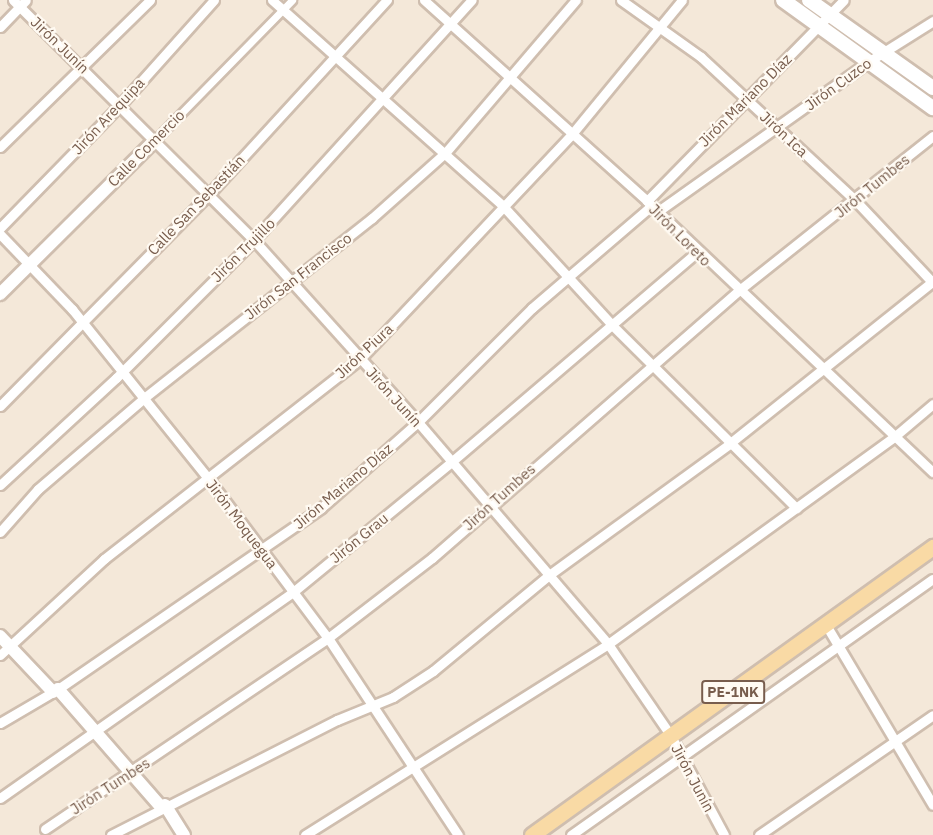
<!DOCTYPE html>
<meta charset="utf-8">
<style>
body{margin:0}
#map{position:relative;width:933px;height:835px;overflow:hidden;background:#fdf6eb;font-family:"IBM Plex Sans",sans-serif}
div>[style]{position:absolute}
.residential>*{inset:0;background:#f4e8d9;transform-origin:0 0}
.roads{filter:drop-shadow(2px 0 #cfbeaf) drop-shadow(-2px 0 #cfbeaf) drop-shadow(0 2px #cfbeaf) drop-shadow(0 -2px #cfbeaf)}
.pedestrian>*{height:7px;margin:-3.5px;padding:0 3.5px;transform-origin:3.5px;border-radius:3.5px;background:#fff}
.minor>*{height:9px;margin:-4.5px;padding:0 4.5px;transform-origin:4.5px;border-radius:4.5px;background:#fff}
.tertiary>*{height:12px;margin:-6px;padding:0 6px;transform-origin:6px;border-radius:6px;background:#fff}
.secondary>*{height:14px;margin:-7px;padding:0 7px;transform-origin:7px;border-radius:7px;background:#fff}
.primary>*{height:15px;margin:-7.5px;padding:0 7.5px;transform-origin:7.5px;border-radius:7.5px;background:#f9daa5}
span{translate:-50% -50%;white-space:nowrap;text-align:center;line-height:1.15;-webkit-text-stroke:4.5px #fffaf2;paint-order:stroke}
.shield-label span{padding:2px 4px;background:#fffaf2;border:2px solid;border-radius:4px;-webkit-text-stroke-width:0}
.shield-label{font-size:14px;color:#785d4d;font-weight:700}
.street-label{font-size:15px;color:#785d4d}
</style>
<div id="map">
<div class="residential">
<i style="left:0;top:0;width:933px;height:835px"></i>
</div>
<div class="roads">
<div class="pedestrian">
<i style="left:155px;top:140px;width:196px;rotate:-45.6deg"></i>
</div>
<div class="minor">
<i style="left:13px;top:0;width:340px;rotate:44.9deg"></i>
<i style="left:254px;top:240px;width:245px;rotate:48deg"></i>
<i style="left:418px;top:422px;width:292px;rotate:49.4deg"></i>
<i style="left:608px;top:644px;width:112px;rotate:55.6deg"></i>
<i style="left:671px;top:736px;width:112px;rotate:61.8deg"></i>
<i style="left:272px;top:0;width:311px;rotate:41.7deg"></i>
<i style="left:504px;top:207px;width:160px;rotate:47.5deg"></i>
<i style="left:612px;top:325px;width:260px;rotate:44.8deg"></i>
<i style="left:424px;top:0;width:300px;rotate:42deg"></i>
<i style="left:647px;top:201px;width:394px;rotate:43.5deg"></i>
<i style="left:621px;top:0;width:98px;rotate:35.5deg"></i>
<i style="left:701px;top:57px;width:212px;rotate:42.9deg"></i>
<i style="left:856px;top:201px;width:112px;rotate:46.8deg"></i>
<i style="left:0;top:27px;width:37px;rotate:-46deg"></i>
<i style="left:0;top:147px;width:210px;rotate:-44.4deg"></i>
<i style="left:647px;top:201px;width:281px;rotate:-45.6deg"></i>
<i style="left:657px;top:212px;width:259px;rotate:-35.4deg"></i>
<i style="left:868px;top:62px;width:77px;rotate:-32.2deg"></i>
<i style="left:0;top:228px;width:172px;rotate:-45.7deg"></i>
<i style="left:120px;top:105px;width:141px;rotate:-48.2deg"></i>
<i style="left:0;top:234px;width:104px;rotate:46.2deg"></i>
<i style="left:72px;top:309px;width:216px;rotate:51.2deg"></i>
<i style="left:207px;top:477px;width:201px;rotate:53.1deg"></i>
<i style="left:328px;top:638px;width:236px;rotate:56.6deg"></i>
<i style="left:0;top:406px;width:299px;rotate:-45.4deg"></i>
<i style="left:210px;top:193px;width:262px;rotate:-47.5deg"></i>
<i style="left:0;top:485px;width:158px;rotate:-42.7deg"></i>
<i style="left:116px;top:378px;width:195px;rotate:-45deg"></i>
<i style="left:254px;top:240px;width:324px;rotate:-47.8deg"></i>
<i style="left:0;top:532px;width:57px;rotate:-48.5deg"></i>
<i style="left:38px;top:489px;width:140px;rotate:-40.6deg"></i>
<i style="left:144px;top:398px;width:290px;rotate:-38.3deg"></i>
<i style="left:372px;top:218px;width:99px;rotate:-41.7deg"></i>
<i style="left:446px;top:152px;width:200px;rotate:-49.5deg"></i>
<i style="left:826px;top:625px;width:209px;rotate:59.3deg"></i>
<i style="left:0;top:655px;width:142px;rotate:-42.7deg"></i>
<i style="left:104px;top:559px;width:325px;rotate:-38deg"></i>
<i style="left:360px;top:359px;width:309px;rotate:-46.7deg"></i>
<i style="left:572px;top:134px;width:173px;rotate:-50.6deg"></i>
<i style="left:0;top:723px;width:67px;rotate:-30.4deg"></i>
<i style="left:58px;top:689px;width:319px;rotate:-34.5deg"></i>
<i style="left:321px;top:508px;width:130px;rotate:-41.6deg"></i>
<i style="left:418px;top:422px;width:161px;rotate:-45deg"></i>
<i style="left:532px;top:308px;width:157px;rotate:-40.6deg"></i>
<i style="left:0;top:798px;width:358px;rotate:-35.1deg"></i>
<i style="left:293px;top:592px;width:203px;rotate:-39.4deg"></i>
<i style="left:450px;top:463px;width:325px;rotate:-40.5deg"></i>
<i style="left:45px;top:829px;width:341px;rotate:-34deg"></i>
<i style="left:328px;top:638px;width:131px;rotate:-37.6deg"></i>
<i style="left:432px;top:558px;width:406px;rotate:-41.1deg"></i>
<i style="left:738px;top:291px;width:249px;rotate:-38.5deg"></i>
<i style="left:111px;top:835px;width:254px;rotate:-27deg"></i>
<i style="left:337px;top:720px;width:61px;rotate:-22.3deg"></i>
<i style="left:393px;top:697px;width:48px;rotate:-33deg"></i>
<i style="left:433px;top:671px;width:151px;rotate:-39.6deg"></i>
<i style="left:549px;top:575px;width:223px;rotate:-36deg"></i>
<i style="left:729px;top:444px;width:261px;rotate:-38.6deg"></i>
<i style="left:305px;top:835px;width:358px;rotate:-32.2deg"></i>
<i style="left:608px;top:644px;width:353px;rotate:-35.9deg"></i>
<i style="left:894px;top:437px;width:51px;rotate:-40.2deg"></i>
<i style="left:571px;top:835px;width:443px;rotate:-35.3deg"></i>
<i style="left:759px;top:835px;width:211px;rotate:-34.6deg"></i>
</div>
<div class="tertiary">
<i style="left:0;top:294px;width:218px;rotate:-44.8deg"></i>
<i style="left:0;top:636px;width:77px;rotate:46.6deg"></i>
<i style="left:58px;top:689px;width:157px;rotate:48.9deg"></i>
<i style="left:165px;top:805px;width:36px;rotate:58deg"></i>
</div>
<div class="secondary">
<i style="left:783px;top:0;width:185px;rotate:35.8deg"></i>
<i style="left:809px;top:0;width:152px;rotate:35.4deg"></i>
</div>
<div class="primary">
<i style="left:532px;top:835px;width:494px;rotate:-35.7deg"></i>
</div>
</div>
<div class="shield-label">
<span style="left:733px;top:692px">PE-1NK</span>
</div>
<div class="street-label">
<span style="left:60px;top:45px;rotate:44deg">Jirón Junín</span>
<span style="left:838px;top:84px;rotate:-36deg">Jirón Cuzco</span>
<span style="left:745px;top:100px;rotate:-45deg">Jirón Mariano Díaz</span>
<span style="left:108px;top:116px;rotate:-47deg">Jirón Arequipa</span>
<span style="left:784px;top:134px;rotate:43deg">Jirón Ica</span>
<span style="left:146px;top:148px;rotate:-45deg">Calle Comercio</span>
<span style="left:872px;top:186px;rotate:-39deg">Jirón Tumbes</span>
<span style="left:196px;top:205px;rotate:-46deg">Calle San Sebastián</span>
<span style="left:680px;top:235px;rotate:45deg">Jirón Loreto</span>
<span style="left:243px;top:250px;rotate:-45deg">Jirón Trujillo</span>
<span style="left:298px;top:276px;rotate:-38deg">Jirón San Francisco</span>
<span style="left:364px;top:351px;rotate:-43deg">Jirón Piura</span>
<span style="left:394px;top:397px;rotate:48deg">Jirón Junín</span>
<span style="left:343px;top:486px;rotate:-40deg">Jirón Mariano Díaz</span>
<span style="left:499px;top:497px;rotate:-42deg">Jirón Tumbes</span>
<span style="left:242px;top:524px;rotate:53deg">Jirón Moquegua</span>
<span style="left:359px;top:538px;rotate:-39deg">Jirón Grau</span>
<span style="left:693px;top:778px;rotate:62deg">Jirón Junín</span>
<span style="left:110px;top:786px;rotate:-33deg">Jirón Tumbes</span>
</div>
</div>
